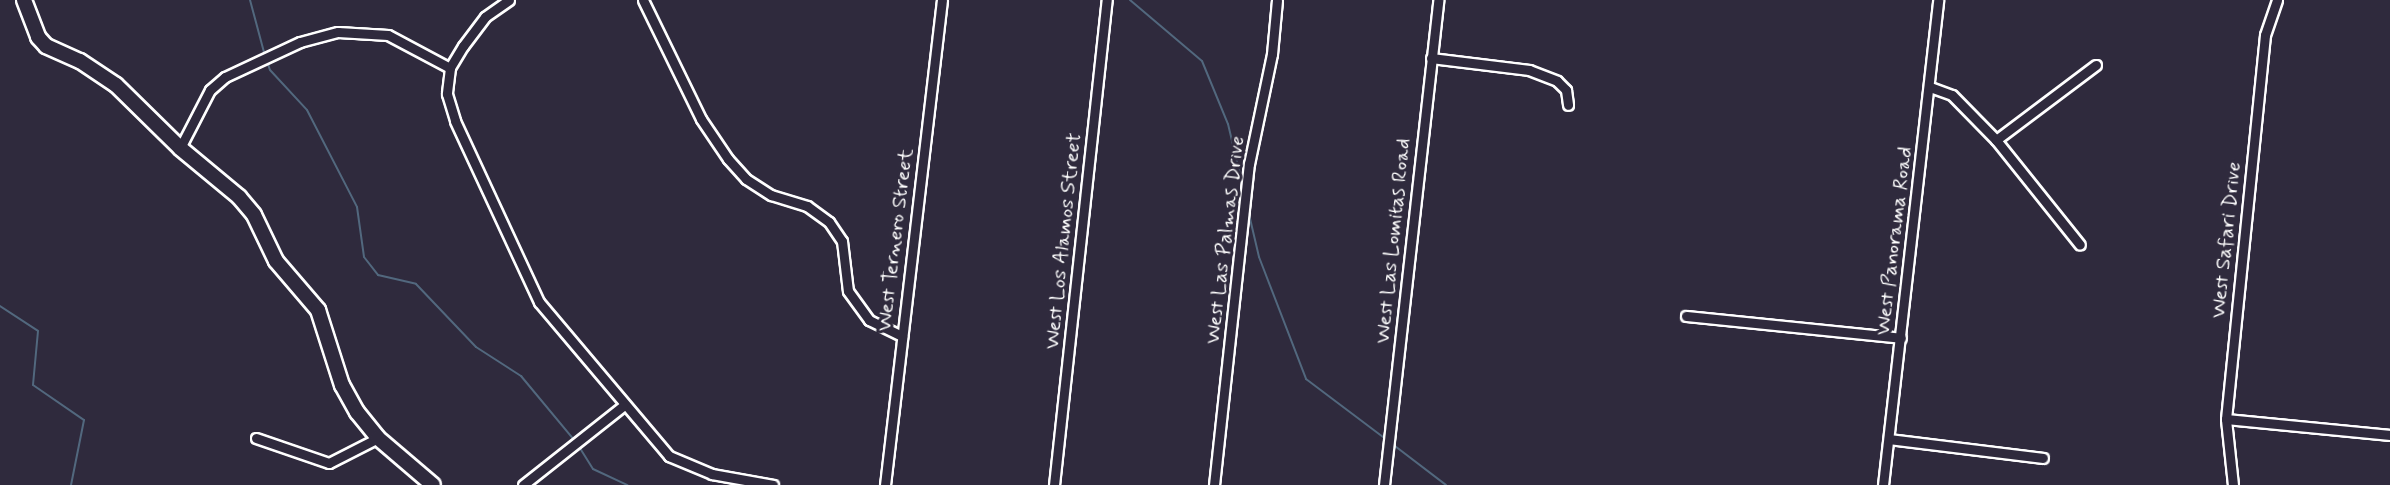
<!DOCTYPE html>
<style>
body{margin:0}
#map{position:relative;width:2390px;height:485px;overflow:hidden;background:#2f2a3d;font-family:Mynerve,sans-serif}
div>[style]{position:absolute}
.stream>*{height:2px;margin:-1px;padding:0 1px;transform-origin:1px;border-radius:1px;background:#52687e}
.roads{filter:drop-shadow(2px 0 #fff) drop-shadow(-2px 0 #fff) drop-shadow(0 2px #fff) drop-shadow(0 -2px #fff)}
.street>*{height:9px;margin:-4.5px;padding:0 4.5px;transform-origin:4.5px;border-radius:4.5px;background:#2f2a3d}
.secondary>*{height:14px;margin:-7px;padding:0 7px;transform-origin:7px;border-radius:7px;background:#2f2a3d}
span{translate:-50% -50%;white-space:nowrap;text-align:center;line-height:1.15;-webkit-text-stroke:6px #2f2a3d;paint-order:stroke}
.street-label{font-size:21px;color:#fff}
</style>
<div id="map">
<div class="stream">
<i style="left:250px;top:0;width:58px;rotate:75deg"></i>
<i style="left:1130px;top:0;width:94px;rotate:40.3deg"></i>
<i style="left:1202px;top:61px;width:68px;rotate:67.6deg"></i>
<i style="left:1228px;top:124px;width:65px;rotate:76.6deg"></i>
<i style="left:267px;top:61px;width:9px;rotate:72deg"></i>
<i style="left:270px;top:70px;width:54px;rotate:47.2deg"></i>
<i style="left:307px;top:110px;width:109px;rotate:62.7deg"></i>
<i style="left:357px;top:207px;width:50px;rotate:82deg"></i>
<i style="left:364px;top:257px;width:23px;rotate:52deg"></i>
<i style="left:378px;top:275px;width:39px;rotate:13deg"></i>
<i style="left:416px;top:284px;width:87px;rotate:46.4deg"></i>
<i style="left:476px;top:347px;width:54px;rotate:32.8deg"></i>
<i style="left:521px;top:376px;width:85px;rotate:50.3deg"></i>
<i style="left:1248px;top:210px;width:48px;rotate:76.8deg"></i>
<i style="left:1259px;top:257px;width:131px;rotate:68.9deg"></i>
<i style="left:1306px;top:379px;width:101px;rotate:37deg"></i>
<i style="left:0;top:306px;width:45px;rotate:33.3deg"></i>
<i style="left:38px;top:331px;width:54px;rotate:95.3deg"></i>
<i style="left:33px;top:385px;width:62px;rotate:34.5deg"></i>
<i style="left:84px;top:420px;width:66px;rotate:101.3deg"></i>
<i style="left:1391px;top:443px;width:69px;rotate:37.4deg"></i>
<i style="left:578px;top:445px;width:28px;rotate:58deg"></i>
<i style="left:593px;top:469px;width:38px;rotate:25deg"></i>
</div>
<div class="roads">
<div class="street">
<i style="left:509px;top:0;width:29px;rotate:145deg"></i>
<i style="left:485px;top:17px;width:36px;rotate:127deg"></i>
<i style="left:463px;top:46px;width:26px;rotate:121deg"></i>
<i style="left:450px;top:68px;width:26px;rotate:97deg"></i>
<i style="left:447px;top:94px;width:28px;rotate:73deg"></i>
<i style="left:455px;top:121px;width:200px;rotate:65.1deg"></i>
<i style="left:539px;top:302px;width:202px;rotate:49.8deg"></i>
<i style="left:669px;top:456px;width:47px;rotate:22.7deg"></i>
<i style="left:712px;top:474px;width:62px;rotate:10.2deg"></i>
<i style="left:643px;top:0;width:132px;rotate:64deg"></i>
<i style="left:701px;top:119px;width:48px;rotate:56deg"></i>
<i style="left:728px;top:159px;width:27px;rotate:48deg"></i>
<i style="left:746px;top:179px;width:30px;rotate:33deg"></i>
<i style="left:771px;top:195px;width:38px;rotate:17deg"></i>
<i style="left:807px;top:206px;width:27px;rotate:36deg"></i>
<i style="left:829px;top:222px;width:23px;rotate:56deg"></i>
<i style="left:842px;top:241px;width:50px;rotate:83.2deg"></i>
<i style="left:848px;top:291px;width:36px;rotate:54deg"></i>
<i style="left:869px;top:320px;width:37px;rotate:26deg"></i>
<i style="left:1431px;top:58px;width:99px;rotate:7deg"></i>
<i style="left:1529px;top:70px;width:30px;rotate:21deg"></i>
<i style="left:1557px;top:81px;width:13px;rotate:45deg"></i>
<i style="left:1566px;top:90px;width:15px;rotate:82deg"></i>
<i style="left:1930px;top:87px;width:23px;rotate:20deg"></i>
<i style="left:1952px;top:95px;width:63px;rotate:45.6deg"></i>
<i style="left:1996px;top:140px;width:134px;rotate:51.3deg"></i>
<i style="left:1996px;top:140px;width:125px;rotate:-36.9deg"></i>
<i style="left:180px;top:148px;width:65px;rotate:-62.7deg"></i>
<i style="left:210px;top:90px;width:20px;rotate:-41deg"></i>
<i style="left:225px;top:77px;width:83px;rotate:-25deg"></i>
<i style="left:300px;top:42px;width:39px;rotate:-15deg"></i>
<i style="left:338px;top:32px;width:50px;rotate:3.4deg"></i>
<i style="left:388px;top:35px;width:70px;rotate:28deg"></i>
<i style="left:1686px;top:316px;width:216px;rotate:5.8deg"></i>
<i style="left:2226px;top:419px;width:165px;rotate:5.6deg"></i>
<i style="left:256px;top:438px;width:77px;rotate:18.9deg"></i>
<i style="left:329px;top:463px;width:55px;rotate:-27deg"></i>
<i style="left:1889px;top:439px;width:155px;rotate:7deg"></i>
<i style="left:523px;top:485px;width:127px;rotate:-38.3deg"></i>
<i style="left:885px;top:485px;width:488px;rotate:-83.3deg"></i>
<i style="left:1054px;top:485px;width:488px;rotate:-83.8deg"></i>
<i style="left:1214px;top:485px;width:323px;rotate:-83.8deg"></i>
<i style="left:1249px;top:164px;width:112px;rotate:-78.2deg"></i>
<i style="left:1272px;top:54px;width:54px;rotate:-84.7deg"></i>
<i style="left:1384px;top:485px;width:488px;rotate:-83.6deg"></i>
<i style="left:1883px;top:485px;width:488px;rotate:-83.5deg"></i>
<i style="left:2233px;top:485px;width:66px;rotate:-96.1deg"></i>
<i style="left:2226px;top:419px;width:386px;rotate:-84.2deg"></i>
<i style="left:2265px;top:35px;width:37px;rotate:-71deg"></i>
</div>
<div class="secondary">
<i style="left:24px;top:0;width:40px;rotate:69deg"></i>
<i style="left:38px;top:37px;width:12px;rotate:48deg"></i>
<i style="left:46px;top:46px;width:37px;rotate:24deg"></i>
<i style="left:80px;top:61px;width:43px;rotate:33.7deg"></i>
<i style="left:116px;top:85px;width:90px;rotate:44.5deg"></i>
<i style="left:180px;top:148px;width:77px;rotate:39.7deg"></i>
<i style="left:239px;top:197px;width:23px;rotate:50deg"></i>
<i style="left:254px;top:215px;width:51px;rotate:64.4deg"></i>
<i style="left:276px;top:261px;width:65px;rotate:49.4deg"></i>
<i style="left:318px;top:310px;width:79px;rotate:72.3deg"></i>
<i style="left:342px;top:385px;width:31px;rotate:61deg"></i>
<i style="left:357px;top:412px;width:33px;rotate:51deg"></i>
<i style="left:378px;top:438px;width:72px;rotate:40.5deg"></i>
</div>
</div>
<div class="street-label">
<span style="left:895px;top:240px;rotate:-83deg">West Ternero Street</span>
<span style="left:1225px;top:240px;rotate:-83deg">West Las Palmas Drive</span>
<span style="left:2226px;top:240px;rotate:-84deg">West Safari Drive</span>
<span style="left:1063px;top:241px;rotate:-84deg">West Los Alamos Street</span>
<span style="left:1393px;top:241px;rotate:-84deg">West Las Lomitas Road</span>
<span style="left:1894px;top:241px;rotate:-83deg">West Panorama Road</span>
</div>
</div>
